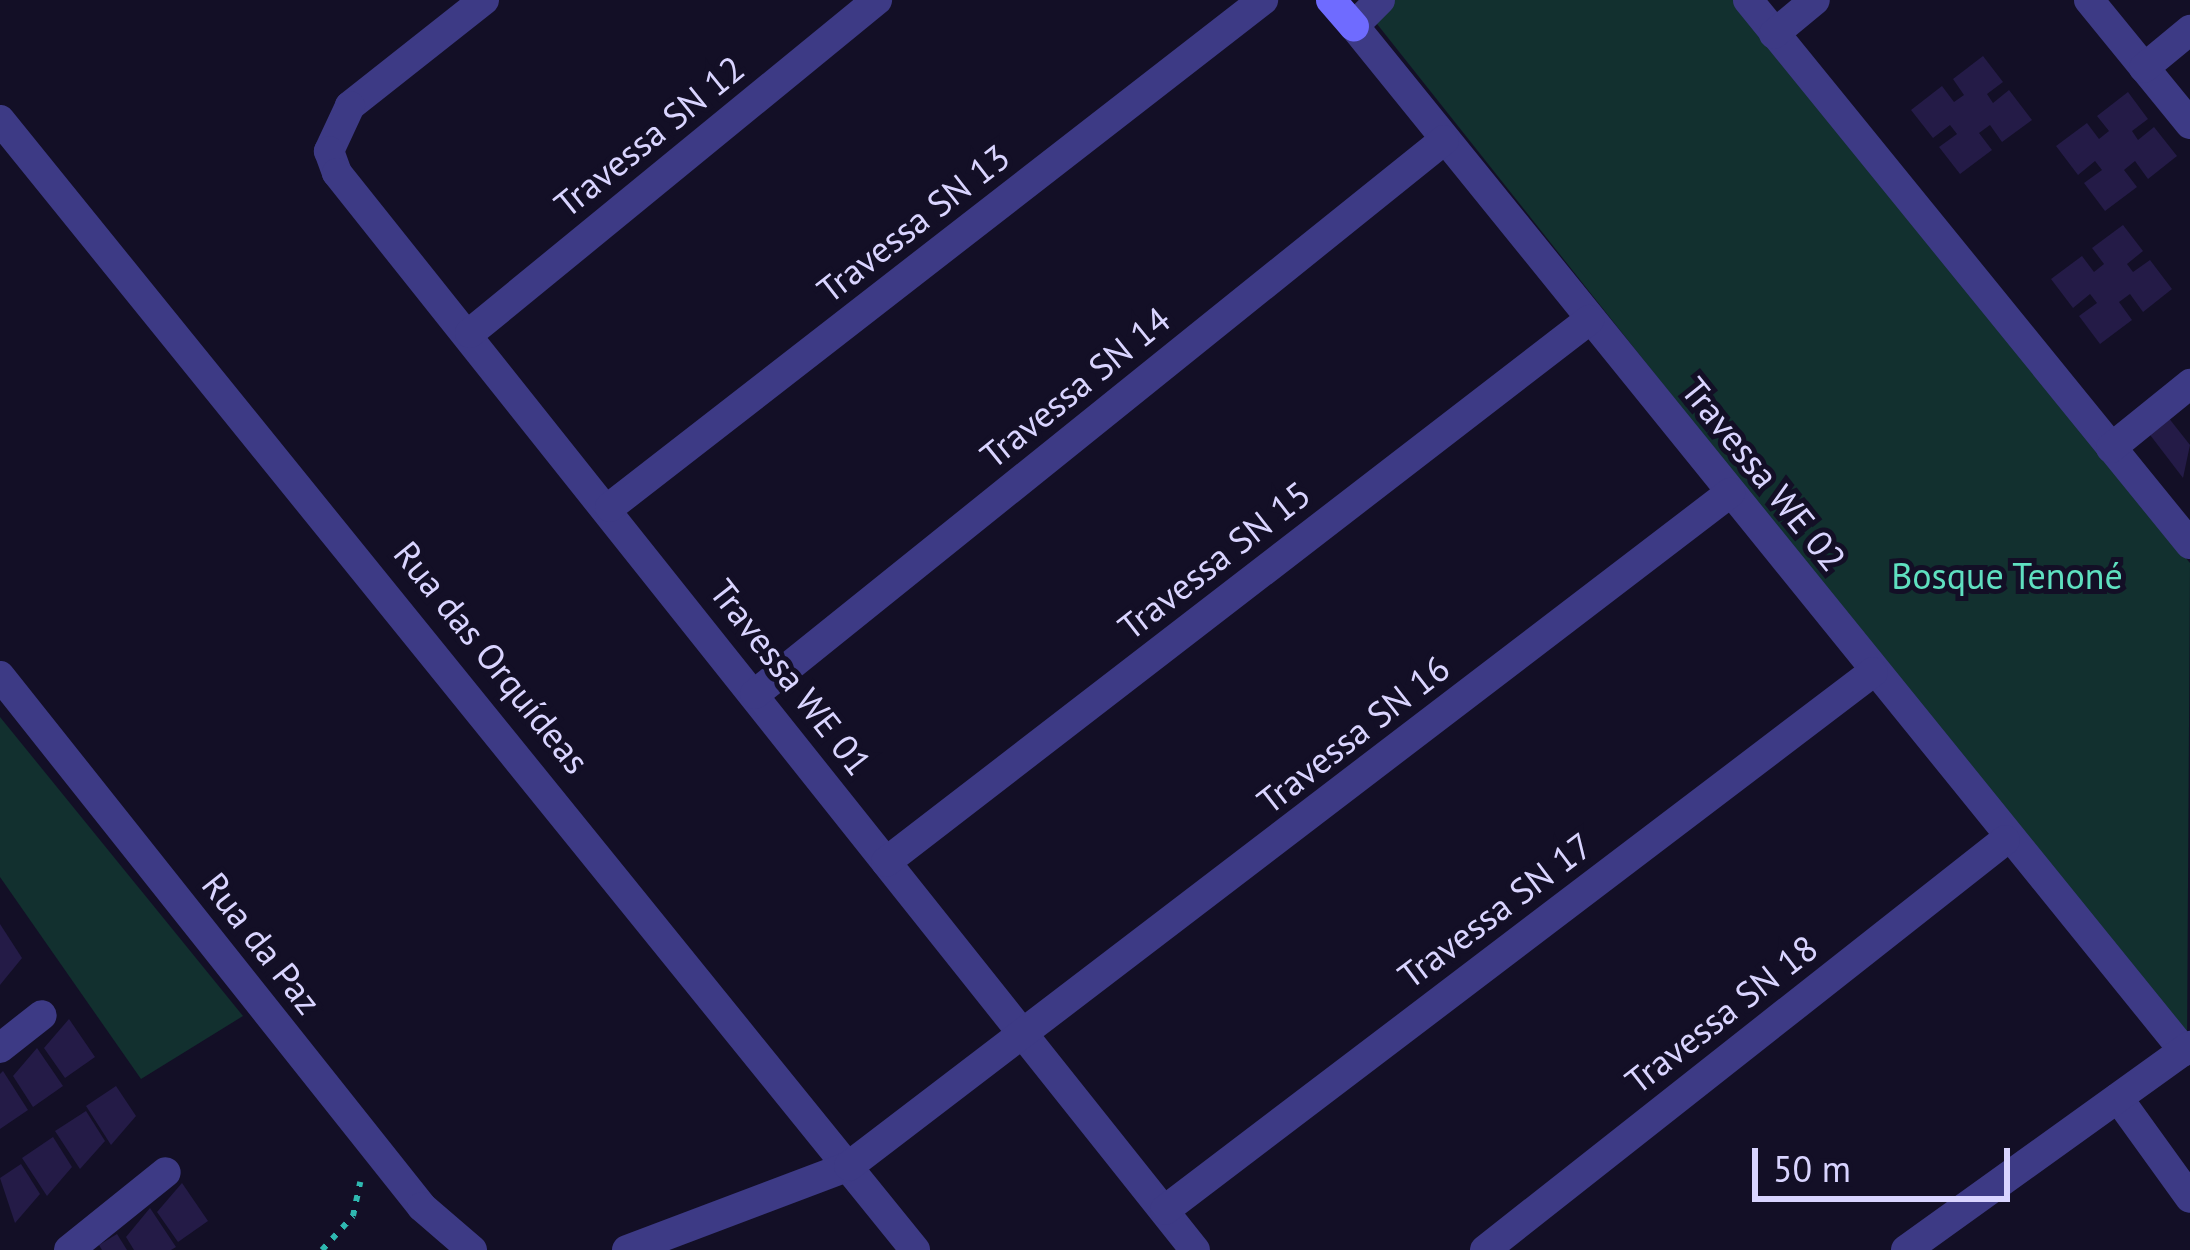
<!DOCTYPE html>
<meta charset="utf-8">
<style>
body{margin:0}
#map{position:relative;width:2190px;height:1250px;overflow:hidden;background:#130f26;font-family:"PT Sans",sans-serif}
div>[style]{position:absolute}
.green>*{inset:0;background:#12302f}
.building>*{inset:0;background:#241b47}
.path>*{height:6px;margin-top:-3px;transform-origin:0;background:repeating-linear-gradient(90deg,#2fb8b0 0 6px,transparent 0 15px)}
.street>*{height:30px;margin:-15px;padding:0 15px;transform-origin:15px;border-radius:15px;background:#3d3a85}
.secondary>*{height:30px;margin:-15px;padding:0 15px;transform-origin:15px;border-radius:15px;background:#6f6bff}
span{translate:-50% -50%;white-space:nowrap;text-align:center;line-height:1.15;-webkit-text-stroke:10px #130f26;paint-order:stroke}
.street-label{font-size:36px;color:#d9d4ff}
.park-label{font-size:36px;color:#5fe0c0}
.scale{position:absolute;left:1752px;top:1148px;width:258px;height:54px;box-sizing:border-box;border:6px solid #d9d4ff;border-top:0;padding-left:15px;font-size:36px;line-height:42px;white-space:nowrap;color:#d9d4ff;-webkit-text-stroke:9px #130f26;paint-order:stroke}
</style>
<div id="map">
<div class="green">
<i style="clip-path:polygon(1358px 0,1738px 0,2190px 563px,2187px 1045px)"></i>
<i style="clip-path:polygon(0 717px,243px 1016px,141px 1079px,0 877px)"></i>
</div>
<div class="building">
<i style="clip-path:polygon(1983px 56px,2003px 82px,1987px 94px,1993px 103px,2009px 90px,2032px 120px,2002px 142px,1990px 125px,1979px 133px,1992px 150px,1960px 174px,1939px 147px,1957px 134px,1950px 125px,1933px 138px,1911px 110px,1942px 86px,1954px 102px,1964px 95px,1953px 79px)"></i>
<i style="clip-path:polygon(2128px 92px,2148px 119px,2132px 131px,2138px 140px,2154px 127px,2177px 156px,2148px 179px,2135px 161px,2124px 170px,2137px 187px,2105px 211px,2084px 183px,2102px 170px,2095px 161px,2078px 175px,2056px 146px,2087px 123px,2099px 139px,2109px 131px,2097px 116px)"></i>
<i style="clip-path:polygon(2123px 225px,2143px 251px,2127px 264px,2133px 272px,2150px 260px,2172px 289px,2143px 312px,2130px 294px,2119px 302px,2132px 320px,2100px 344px,2079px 316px,2097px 303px,2090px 294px,2073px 308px,2051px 279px,2082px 256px,2094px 272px,2104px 264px,2092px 248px)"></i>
<i style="clip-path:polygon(2164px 412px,2190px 445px,2183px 478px,2144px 427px)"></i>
<i style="clip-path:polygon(0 924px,22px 958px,0 985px)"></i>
<i style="clip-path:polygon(69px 1019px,95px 1057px,65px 1078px,44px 1048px)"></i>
<i style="clip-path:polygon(37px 1048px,63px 1086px,33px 1107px,13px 1076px)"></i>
<i style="clip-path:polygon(3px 1071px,28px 1110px,0 1129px,0 1074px)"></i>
<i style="clip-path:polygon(116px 1086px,136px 1116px,111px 1145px,86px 1106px)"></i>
<i style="clip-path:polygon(86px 1111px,105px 1141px,80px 1169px,55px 1131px)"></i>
<i style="clip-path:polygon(53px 1137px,72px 1167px,47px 1196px,22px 1158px)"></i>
<i style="clip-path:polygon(21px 1164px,40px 1194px,15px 1223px,0 1178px)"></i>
<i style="clip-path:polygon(182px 1183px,208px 1221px,178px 1242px,157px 1212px)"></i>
<i style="clip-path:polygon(150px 1208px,176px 1247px,171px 1250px,134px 1250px,126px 1237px)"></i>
<i style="clip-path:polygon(117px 1234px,127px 1250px,102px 1250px,99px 1245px)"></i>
</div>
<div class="path">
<i style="left:322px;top:1250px;width:46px;rotate:-47.6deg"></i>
<i style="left:353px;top:1216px;width:35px;rotate:-78deg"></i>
</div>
<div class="street">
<i style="left:484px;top:0;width:171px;rotate:141.7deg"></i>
<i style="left:350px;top:106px;width:50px;rotate:115deg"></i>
<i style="left:329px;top:151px;width:23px;rotate:70deg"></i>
<i style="left:337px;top:173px;width:1377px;rotate:51.46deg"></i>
<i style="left:1380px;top:0;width:37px;rotate:135deg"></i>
<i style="left:1354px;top:26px;width:1319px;rotate:51deg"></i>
<i style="left:1748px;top:0;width:701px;rotate:50.91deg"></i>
<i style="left:2089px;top:0;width:160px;rotate:50.8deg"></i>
<i style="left:1774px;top:34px;width:53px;rotate:-39.7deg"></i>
<i style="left:2144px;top:68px;width:60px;rotate:-39.6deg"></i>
<i style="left:0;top:120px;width:1454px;rotate:51deg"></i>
<i style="left:470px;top:333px;width:526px;rotate:-39.29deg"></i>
<i style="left:2111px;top:448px;width:102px;rotate:-39deg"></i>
<i style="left:610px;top:507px;width:827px;rotate:-37.83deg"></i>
<i style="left:0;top:676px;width:678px;rotate:51.52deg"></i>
<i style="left:422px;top:1207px;width:66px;rotate:40.7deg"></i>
<i style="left:755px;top:694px;width:884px;rotate:-38.8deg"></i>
<i style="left:886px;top:862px;width:888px;rotate:-37.63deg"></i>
<i style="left:0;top:1048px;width:53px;rotate:-38.2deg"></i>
<i style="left:2118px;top:1098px;width:123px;rotate:54.2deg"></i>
<i style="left:1165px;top:1210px;width:889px;rotate:-37.23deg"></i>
<i style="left:69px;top:1250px;width:124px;rotate:-38.8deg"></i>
<i style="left:627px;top:1250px;width:237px;rotate:-20.7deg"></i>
<i style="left:849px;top:1166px;width:1109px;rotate:-37.38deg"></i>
<i style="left:1485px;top:1250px;width:662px;rotate:-38.25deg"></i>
<i style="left:1906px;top:1250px;width:350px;rotate:-35.7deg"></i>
</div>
<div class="secondary">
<i style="left:1331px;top:0;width:35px;rotate:49deg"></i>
</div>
<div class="street-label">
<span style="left:649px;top:136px;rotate:-39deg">Travessa SN 12</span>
<span style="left:913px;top:223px;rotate:-38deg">Travessa SN 13</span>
<span style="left:1075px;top:387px;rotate:-39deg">Travessa SN 14</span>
<span style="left:1764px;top:474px;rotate:51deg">Travessa WE 02</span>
<span style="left:1214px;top:560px;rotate:-38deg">Travessa SN 15</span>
<span style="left:492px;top:657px;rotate:51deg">Rua das Orquídeas</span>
<span style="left:791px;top:677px;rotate:52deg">Travessa WE 01</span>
<span style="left:1353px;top:734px;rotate:-38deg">Travessa SN 16</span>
<span style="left:1495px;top:910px;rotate:-37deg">Travessa SN 17</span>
<span style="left:262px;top:943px;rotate:52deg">Rua da Paz</span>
<span style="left:1721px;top:1014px;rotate:-38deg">Travessa SN 18</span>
</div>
<div class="park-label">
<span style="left:2007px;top:576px">Bosque Tenoné</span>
</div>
<div class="scale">50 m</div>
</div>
